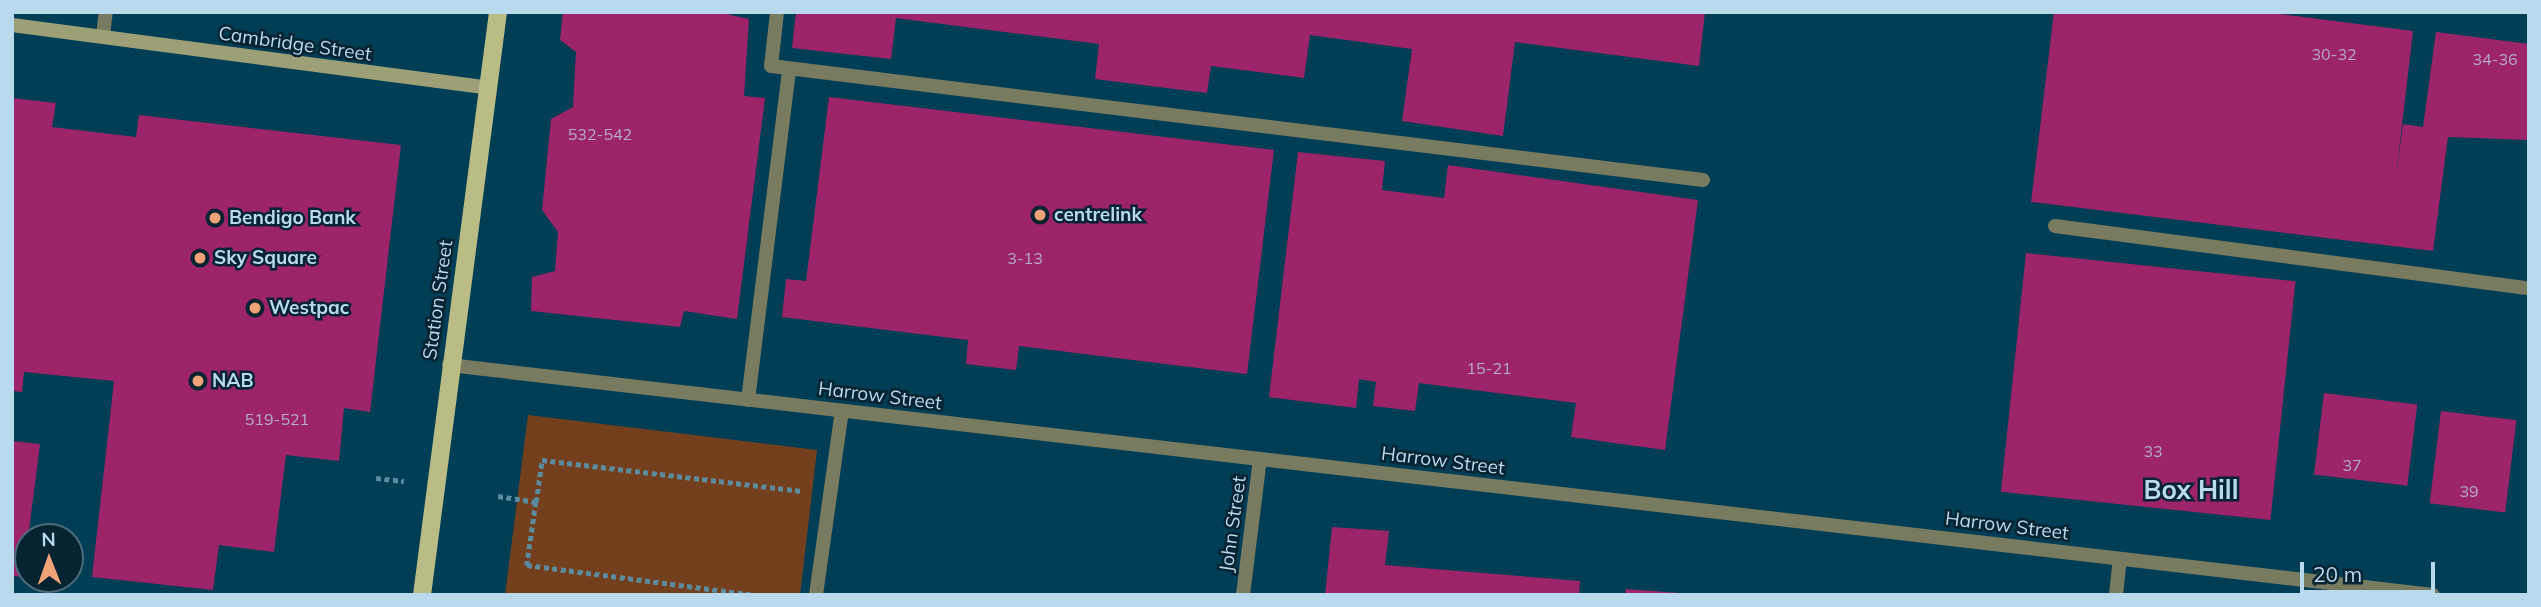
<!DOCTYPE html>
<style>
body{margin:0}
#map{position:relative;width:2541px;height:607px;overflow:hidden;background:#003e55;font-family:Mulish,sans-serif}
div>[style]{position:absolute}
.green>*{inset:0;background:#743f1d}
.building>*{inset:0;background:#9d2469;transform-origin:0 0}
.path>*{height:4.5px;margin-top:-2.25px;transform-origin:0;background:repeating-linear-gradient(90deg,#5b8b9f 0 5px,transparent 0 8.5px)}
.lane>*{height:14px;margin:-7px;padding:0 7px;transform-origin:7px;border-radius:7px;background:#797b61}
.street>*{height:14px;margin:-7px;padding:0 7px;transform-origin:7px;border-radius:7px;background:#797b61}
.secondary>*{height:14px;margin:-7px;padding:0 7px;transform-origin:7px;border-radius:7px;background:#9da076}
.primary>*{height:18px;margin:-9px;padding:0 9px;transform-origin:9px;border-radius:9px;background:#b9bc85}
.dots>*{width:19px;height:19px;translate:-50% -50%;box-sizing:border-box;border:4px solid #052330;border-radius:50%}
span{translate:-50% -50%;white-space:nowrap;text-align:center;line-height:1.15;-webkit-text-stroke:5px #052330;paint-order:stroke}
.number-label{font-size:16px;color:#b2accb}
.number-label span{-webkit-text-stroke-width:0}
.street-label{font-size:19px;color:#b9daec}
.poi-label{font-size:19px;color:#b9daec;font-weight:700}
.left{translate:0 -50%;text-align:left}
.district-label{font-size:26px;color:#b9daec;font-weight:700}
.frame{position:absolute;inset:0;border:14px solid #b9daec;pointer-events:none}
.north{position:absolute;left:14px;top:523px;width:70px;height:70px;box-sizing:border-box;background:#052330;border:2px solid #4d6c7b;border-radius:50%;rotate:359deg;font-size:19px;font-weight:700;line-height:28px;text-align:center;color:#b9daec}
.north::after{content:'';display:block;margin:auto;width:24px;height:32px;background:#efa377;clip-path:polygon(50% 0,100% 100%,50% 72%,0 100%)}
.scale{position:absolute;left:2300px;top:562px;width:135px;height:32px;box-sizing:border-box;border:4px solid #b9daec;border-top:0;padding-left:9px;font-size:21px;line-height:24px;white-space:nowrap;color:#b9daec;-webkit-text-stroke:5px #052330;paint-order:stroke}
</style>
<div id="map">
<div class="green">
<i style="clip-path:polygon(528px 415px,817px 450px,800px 595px,505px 595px)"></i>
</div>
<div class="building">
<i style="clip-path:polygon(563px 12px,718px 12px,749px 19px,744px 96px,765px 98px,737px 319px,684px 311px,680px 327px,531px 311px,532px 277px,555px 271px,558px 232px,542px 210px,551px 119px,573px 107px,576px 52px,560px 40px)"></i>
<i style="clip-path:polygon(796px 12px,1705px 12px,1699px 66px,1515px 42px,1503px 136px,1402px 121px,1412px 49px,1310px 35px,1304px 78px,1211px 66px,1207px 93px,1095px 79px,1099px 44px,896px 18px,891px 59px,792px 48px)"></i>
<i style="clip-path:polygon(2054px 12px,2265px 12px,2413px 31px,2396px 176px,2403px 124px,2423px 127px,2436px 32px,2529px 44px,2529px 140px,2448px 137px,2433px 251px,2031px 202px)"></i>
<i style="clip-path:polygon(829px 97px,1274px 150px,1247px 374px,1019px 346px,1016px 370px,966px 364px,968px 340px,782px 317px,786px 279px,806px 281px)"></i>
<i style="clip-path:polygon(12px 98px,56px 103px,52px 127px,136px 137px,139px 115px,401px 145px,370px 412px,344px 408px,339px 461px,286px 455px,274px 552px,219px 545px,213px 590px,92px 577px,114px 381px,24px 372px,22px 392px,12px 391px)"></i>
<i style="clip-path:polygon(1298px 152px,1385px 161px,1382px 190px,1444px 198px,1448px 165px,1698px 200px,1665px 450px,1571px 437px,1576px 403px,1419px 383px,1415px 411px,1373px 406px,1376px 382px,1359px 379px,1356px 408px,1269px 397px)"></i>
<i style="left:2026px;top:253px;width:271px;height:240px;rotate:6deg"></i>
<i style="left:2324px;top:393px;width:94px;height:82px;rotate:7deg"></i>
<i style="left:2441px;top:411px;width:76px;height:93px;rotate:7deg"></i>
<i style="clip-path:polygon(12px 441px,40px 444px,23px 577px,12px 576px)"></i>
<i style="clip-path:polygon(1332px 527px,1389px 531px,1385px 565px,1580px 581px,1579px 595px,1325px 595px)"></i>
<i style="clip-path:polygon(1626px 589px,1680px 593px,1680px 595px,1625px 595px)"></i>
</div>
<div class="path">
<i style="left:376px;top:478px;width:28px;rotate:6deg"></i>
<i style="left:498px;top:496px;width:38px;rotate:9deg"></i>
<i style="left:536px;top:502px;width:42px;rotate:-81.9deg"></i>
<i style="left:542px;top:460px;width:262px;rotate:6.8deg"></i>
<i style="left:536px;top:502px;width:64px;rotate:98.1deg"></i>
<i style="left:527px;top:565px;width:230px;rotate:7.5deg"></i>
</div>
<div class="lane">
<i style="left:777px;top:12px;width:54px;rotate:96.3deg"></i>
<i style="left:771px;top:66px;width:939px;rotate:6.97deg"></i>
<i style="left:103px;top:35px;width:23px;rotate:-83deg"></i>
<i style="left:2055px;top:226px;width:478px;rotate:7.5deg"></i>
<i style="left:748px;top:400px;width:334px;rotate:-82.9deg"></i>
<i style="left:816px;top:595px;width:186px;rotate:-82deg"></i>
</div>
<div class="street">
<i style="left:449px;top:365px;width:1997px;rotate:6.61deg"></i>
<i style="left:1243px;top:595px;width:137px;rotate:-82.9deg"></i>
<i style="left:2116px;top:595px;width:36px;rotate:-84deg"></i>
</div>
<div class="secondary">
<i style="left:12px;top:25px;width:481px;rotate:7.5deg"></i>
</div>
<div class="primary">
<i style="left:422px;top:595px;width:588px;rotate:-82.57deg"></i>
</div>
<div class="dots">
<i style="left:1040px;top:215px;background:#efa377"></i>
<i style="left:215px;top:218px;background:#efa377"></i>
<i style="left:200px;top:258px;background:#efa377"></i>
<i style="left:255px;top:308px;background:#efa377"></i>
<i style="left:198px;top:381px;background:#efa377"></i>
</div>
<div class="number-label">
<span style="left:2334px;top:54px">30-32</span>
<span style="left:2495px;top:59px">34-36</span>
<span style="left:600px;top:134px">532-542</span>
<span style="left:1025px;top:258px">3-13</span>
<span style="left:1489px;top:368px">15-21</span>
<span style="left:277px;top:419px">519-521</span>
<span style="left:2153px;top:451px">33</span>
<span style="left:2352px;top:465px">37</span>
<span style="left:2469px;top:491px">39</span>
</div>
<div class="street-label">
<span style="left:295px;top:44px;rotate:8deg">Cambridge Street</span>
<span style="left:438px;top:300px;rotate:-82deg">Station Street</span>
<span style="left:880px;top:396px;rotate:7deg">Harrow Street</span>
<span style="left:1443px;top:461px;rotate:7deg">Harrow Street</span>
<span style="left:1233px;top:524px;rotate:-82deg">John Street</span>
<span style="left:2007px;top:526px;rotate:7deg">Harrow Street</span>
</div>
<div class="poi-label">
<span class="left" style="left:1054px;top:215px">centrelink</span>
<span class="left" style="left:229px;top:218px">Bendigo Bank</span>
<span class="left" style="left:214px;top:258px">Sky Square</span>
<span class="left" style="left:269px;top:308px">Westpac</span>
<span class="left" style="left:212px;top:381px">NAB</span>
</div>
<div class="district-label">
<span style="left:2191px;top:490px">Box Hill</span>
</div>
<div class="frame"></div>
<div class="north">N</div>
<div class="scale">20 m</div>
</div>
